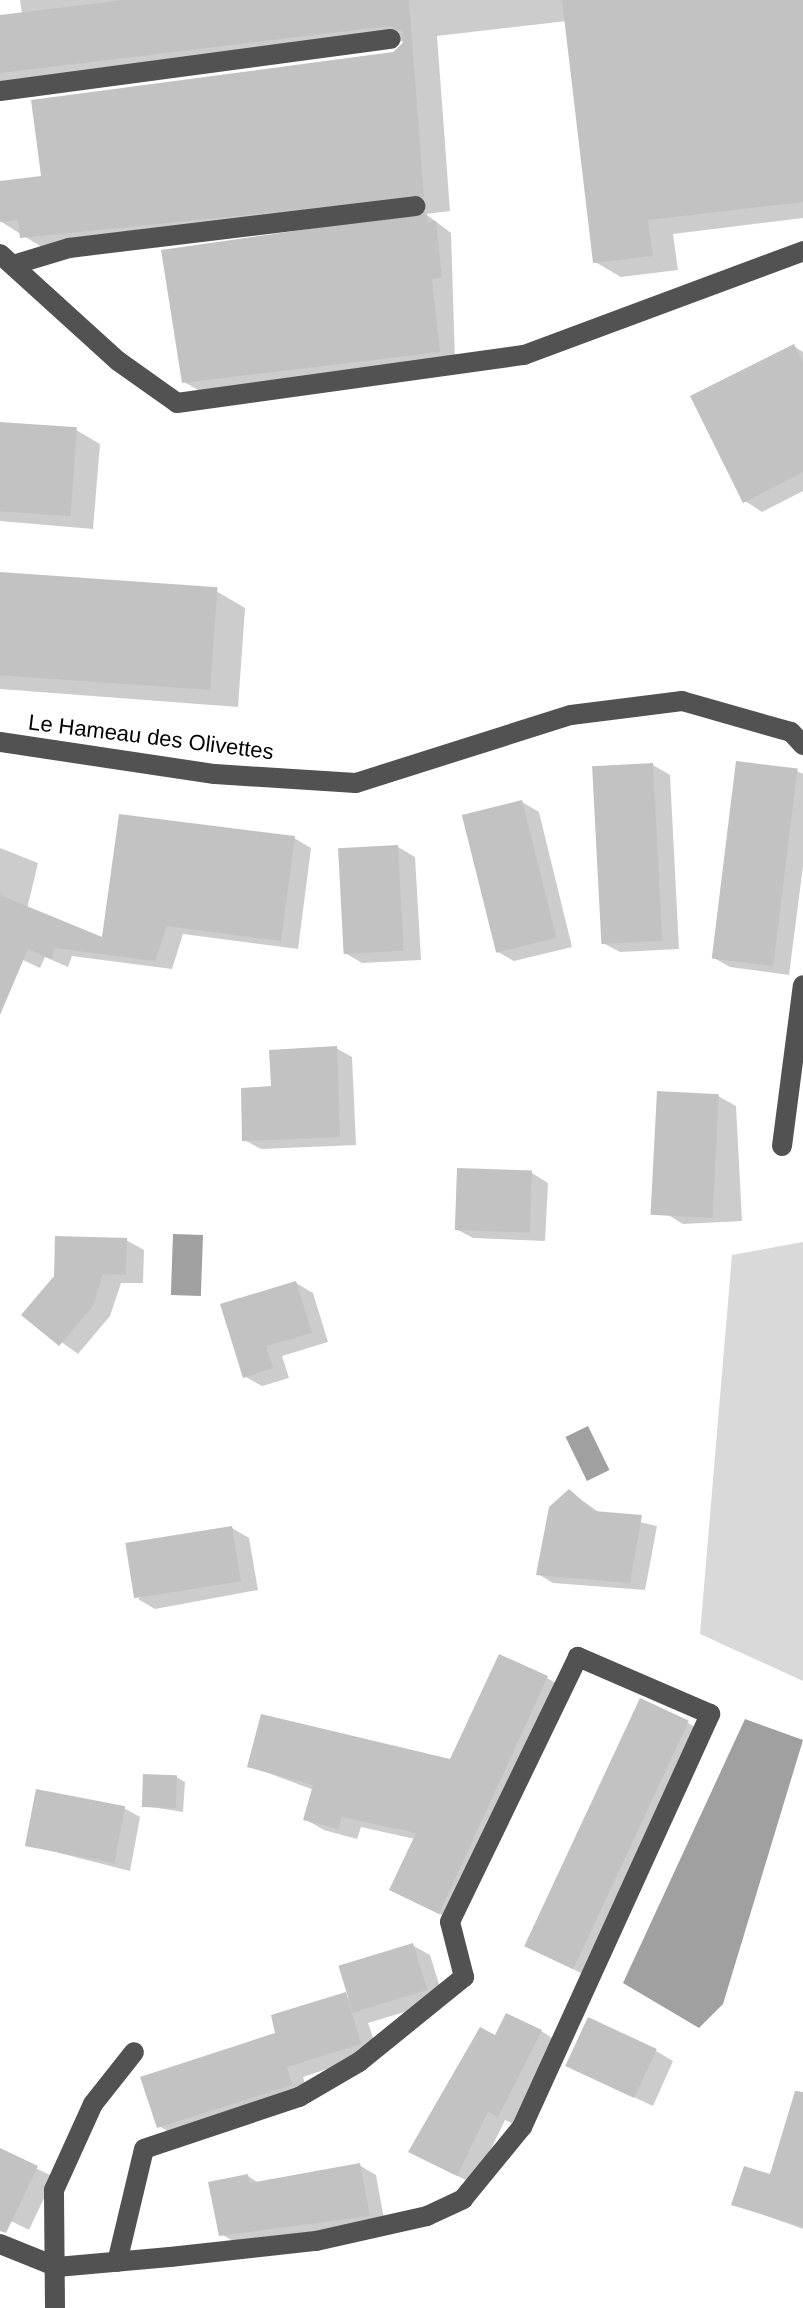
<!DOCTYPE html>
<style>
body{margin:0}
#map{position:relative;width:803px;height:2308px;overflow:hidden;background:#fff;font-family:Helvetica,sans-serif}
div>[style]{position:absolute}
.green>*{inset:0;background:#d9d9d9}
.water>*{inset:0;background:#a0a0a0;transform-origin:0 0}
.shadow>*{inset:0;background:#0003}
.building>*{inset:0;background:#c2c2c2;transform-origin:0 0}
.minor>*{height:20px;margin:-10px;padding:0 10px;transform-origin:10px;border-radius:10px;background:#525252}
span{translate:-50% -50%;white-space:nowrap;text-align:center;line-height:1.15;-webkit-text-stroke:7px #fff;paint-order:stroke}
.street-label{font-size:22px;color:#000}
</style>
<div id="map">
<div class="green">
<i style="clip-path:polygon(803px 1242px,803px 1681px,700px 1634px,732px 1255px)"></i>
</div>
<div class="water">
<i style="left:173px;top:1234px;width:30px;height:61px;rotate:2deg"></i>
<i style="left:588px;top:1426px;width:49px;height:25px;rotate:64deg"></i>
<i style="clip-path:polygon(745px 1719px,803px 1740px,723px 2004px,699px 2028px,623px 1983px)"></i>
</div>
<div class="shadow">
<i style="clip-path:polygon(20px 0,803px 0,803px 218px,673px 234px,678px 270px,621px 277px,595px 262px,567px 21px,437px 36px,450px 211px,426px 214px,451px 233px,455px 360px,200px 391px,184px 382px,350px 225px,48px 251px,0 221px,0 183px,43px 178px,393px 54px,404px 41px,0 90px,0 17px,22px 14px)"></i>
<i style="clip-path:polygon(793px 346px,803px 352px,803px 491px,762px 512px,745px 501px)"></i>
<i style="clip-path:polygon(0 424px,76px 430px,100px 444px,93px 529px,0 521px)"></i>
<i style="clip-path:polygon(0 574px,216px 591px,245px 608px,238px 707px,0 689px)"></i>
<i style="clip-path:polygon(653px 765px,670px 775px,679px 949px,620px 952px,603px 943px)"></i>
<i style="clip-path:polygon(797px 771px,803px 774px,803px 866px,789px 975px,730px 967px,712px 957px)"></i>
<i style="clip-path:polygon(522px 802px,539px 812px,572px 947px,514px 961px,496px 951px)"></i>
<i style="clip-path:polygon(294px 838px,311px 848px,298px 949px,183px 934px,172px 969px,72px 956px,68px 967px,45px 957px,40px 968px,0 949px,0 848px,38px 863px,27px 909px,104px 940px)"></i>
<i style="clip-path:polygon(398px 847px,415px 857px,421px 960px,362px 963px,345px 953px)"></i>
<i style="clip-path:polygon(336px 1048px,352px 1057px,356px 1145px,261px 1149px,244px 1140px,273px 1088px)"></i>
<i style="clip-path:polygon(718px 1096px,736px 1106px,742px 1221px,683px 1224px,665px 1213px)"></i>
<i style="clip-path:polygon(532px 1173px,548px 1183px,545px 1241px,473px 1238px,456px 1229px)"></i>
<i style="clip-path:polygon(126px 1240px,144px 1250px,143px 1283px,121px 1283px,110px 1316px,78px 1354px,24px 1315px)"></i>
<i style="clip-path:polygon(296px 1283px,313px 1293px,328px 1342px,282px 1356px,289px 1378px,262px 1386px,244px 1376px)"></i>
<i style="clip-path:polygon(570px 1492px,600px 1513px,657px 1526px,645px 1590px,553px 1583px,538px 1574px)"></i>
<i style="clip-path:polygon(232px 1528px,249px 1538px,258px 1590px,155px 1609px,138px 1599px)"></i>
<i style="clip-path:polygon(547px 1678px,566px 1689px,458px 1923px,411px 1900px,415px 1839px,361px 1827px,357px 1839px,324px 1830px,305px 1819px,314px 1790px,249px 1766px,451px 1761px)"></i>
<i style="clip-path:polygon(688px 1723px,705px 1733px,589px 1977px,526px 1946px)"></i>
<i style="clip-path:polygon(176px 1777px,185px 1782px,183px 1812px,145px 1806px)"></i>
<i style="clip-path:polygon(124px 1808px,140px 1817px,130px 1871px,28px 1845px)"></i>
<i style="clip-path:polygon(412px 1945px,430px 1955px,444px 2000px,368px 2023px,378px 2052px,303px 2077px,308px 2094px,176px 2136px,159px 2126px,278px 2034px,350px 1997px)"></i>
<i style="clip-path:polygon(541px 2031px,557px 2041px,515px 2125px,505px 2120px,474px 2184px,427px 2161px,496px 2038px)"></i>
<i style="clip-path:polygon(656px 2051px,673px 2061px,653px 2106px,586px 2075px)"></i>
<i style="clip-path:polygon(803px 2116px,803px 2229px,734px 2204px,771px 2176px)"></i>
<i style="clip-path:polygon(0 2151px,54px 2177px,29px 2230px,9px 2220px,0 2227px)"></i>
<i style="clip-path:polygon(359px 2165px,376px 2175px,385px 2224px,238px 2244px,221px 2234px,248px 2176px,260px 2184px)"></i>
</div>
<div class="building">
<i style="clip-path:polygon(124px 0,409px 0,424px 197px,20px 238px,18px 220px,0 222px,0 181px,41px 176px,31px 100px,393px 52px,403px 43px,401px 31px,389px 26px,0 73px,0 15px)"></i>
<i style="clip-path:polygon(562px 0,803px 0,803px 202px,648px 220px,653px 256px,593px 263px)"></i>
<i style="clip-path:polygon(426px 212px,428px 222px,436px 221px,442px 278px,432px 279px,440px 352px,182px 383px,161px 250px)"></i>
<i style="clip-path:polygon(794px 344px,803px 363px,803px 472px,743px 503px,690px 396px)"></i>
<i style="left:0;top:422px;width:77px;height:89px;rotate:4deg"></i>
<i style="left:0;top:572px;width:218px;height:103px;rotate:4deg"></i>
<i style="left:736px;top:761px;width:62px;height:199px;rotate:7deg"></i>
<i style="left:653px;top:763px;width:178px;height:61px;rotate:87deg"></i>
<i style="left:522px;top:800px;width:142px;height:62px;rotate:76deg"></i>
<i style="clip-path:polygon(119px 814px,295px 836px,281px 941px,167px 926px,155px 961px,55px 948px,51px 959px,28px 949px,0 1015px,0 895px,102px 937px)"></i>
<i style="left:398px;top:845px;width:106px;height:60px;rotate:87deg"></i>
<i style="clip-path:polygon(337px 1046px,340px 1137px,242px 1141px,241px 1088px,271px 1086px,269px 1050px)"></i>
<i style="left:657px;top:1091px;width:62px;height:124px;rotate:3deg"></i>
<i style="left:457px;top:1168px;width:75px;height:62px;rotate:2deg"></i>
<i style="clip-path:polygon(55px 1236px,127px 1238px,126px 1275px,103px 1274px,93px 1306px,59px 1346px,21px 1315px,54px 1276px)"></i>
<i style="clip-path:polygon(296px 1281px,312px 1333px,266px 1346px,273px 1368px,243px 1378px,220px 1304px)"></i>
<i style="clip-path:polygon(569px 1489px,594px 1511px,642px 1515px,630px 1583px,536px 1575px,549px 1507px)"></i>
<i style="left:232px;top:1526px;width:56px;height:108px;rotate:81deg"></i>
<i style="clip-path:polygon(499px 1654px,548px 1676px,439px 1914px,389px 1890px,416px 1833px,342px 1817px,338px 1829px,303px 1820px,313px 1785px,247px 1767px,261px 1714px,450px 1759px)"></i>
<i style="left:640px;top:1698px;width:54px;height:274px;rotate:25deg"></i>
<i style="left:143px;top:1774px;width:34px;height:33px;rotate:2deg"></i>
<i style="left:36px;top:1789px;width:91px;height:58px;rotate:11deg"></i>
<i style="left:413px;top:1943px;width:49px;height:78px;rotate:73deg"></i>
<i style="clip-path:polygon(346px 1992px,361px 2044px,287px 2067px,292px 2085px,157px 2128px,140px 2077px,275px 2033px,271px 2015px)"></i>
<i style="clip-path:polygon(506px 2013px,542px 2030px,498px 2117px,488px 2112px,457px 2176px,408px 2152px,480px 2027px,495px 2035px)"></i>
<i style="left:588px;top:2017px;width:76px;height:54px;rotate:25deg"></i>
<i style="clip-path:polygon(795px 2091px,803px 2092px,803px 2227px,731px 2205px,744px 2166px,770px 2174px)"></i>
<i style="clip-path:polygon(0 2148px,38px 2166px,6px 2233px,0 2231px)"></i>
<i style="clip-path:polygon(360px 2163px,370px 2216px,219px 2236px,208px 2182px,248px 2174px,250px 2183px)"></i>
</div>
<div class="minor">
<i style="left:0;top:91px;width:394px;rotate:-7.6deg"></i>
<i style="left:0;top:254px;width:159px;rotate:42.2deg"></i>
<i style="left:118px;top:361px;width:72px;rotate:35.4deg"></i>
<i style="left:177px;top:403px;width:350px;rotate:-7.9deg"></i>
<i style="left:524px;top:355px;width:298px;rotate:-20.4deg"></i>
<i style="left:13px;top:265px;width:59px;rotate:-16.9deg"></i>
<i style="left:69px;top:248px;width:349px;rotate:-6.9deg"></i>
<i style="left:0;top:742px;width:217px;rotate:8.5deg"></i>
<i style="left:215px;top:774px;width:141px;rotate:3.7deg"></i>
<i style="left:356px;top:783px;width:225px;rotate:-17.6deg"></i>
<i style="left:571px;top:715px;width:112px;rotate:-7.2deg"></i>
<i style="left:682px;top:701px;width:113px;rotate:15.9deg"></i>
<i style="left:791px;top:732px;width:18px;rotate:47deg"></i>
<i style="left:782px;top:1146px;width:162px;rotate:-82.6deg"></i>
<i style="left:0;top:2244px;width:61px;rotate:22deg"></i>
<i style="left:57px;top:2267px;width:113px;rotate:-5.1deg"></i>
<i style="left:170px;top:2257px;width:147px;rotate:-6.3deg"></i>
<i style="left:316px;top:2241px;width:114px;rotate:-12.7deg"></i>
<i style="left:427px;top:2216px;width:40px;rotate:-25deg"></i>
<i style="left:463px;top:2199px;width:93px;rotate:-50.7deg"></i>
<i style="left:522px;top:2127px;width:454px;rotate:-65.5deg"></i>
<i style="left:710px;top:1714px;width:144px;rotate:-156.6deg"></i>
<i style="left:578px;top:1657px;width:294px;rotate:115.8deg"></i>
<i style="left:450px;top:1922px;width:57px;rotate:75.7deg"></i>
<i style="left:464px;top:1977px;width:135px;rotate:141deg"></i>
<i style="left:359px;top:2062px;width:69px;rotate:149.7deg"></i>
<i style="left:299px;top:2097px;width:163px;rotate:161.5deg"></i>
<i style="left:144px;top:2149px;width:116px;rotate:103.4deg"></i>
<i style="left:55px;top:2308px;width:118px;rotate:-90.5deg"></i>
<i style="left:54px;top:2190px;width:94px;rotate:-65.6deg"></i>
<i style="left:93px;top:2104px;width:66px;rotate:-51.7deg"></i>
</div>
<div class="street-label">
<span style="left:151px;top:737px;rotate:7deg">Le Hameau des Olivettes</span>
</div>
</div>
